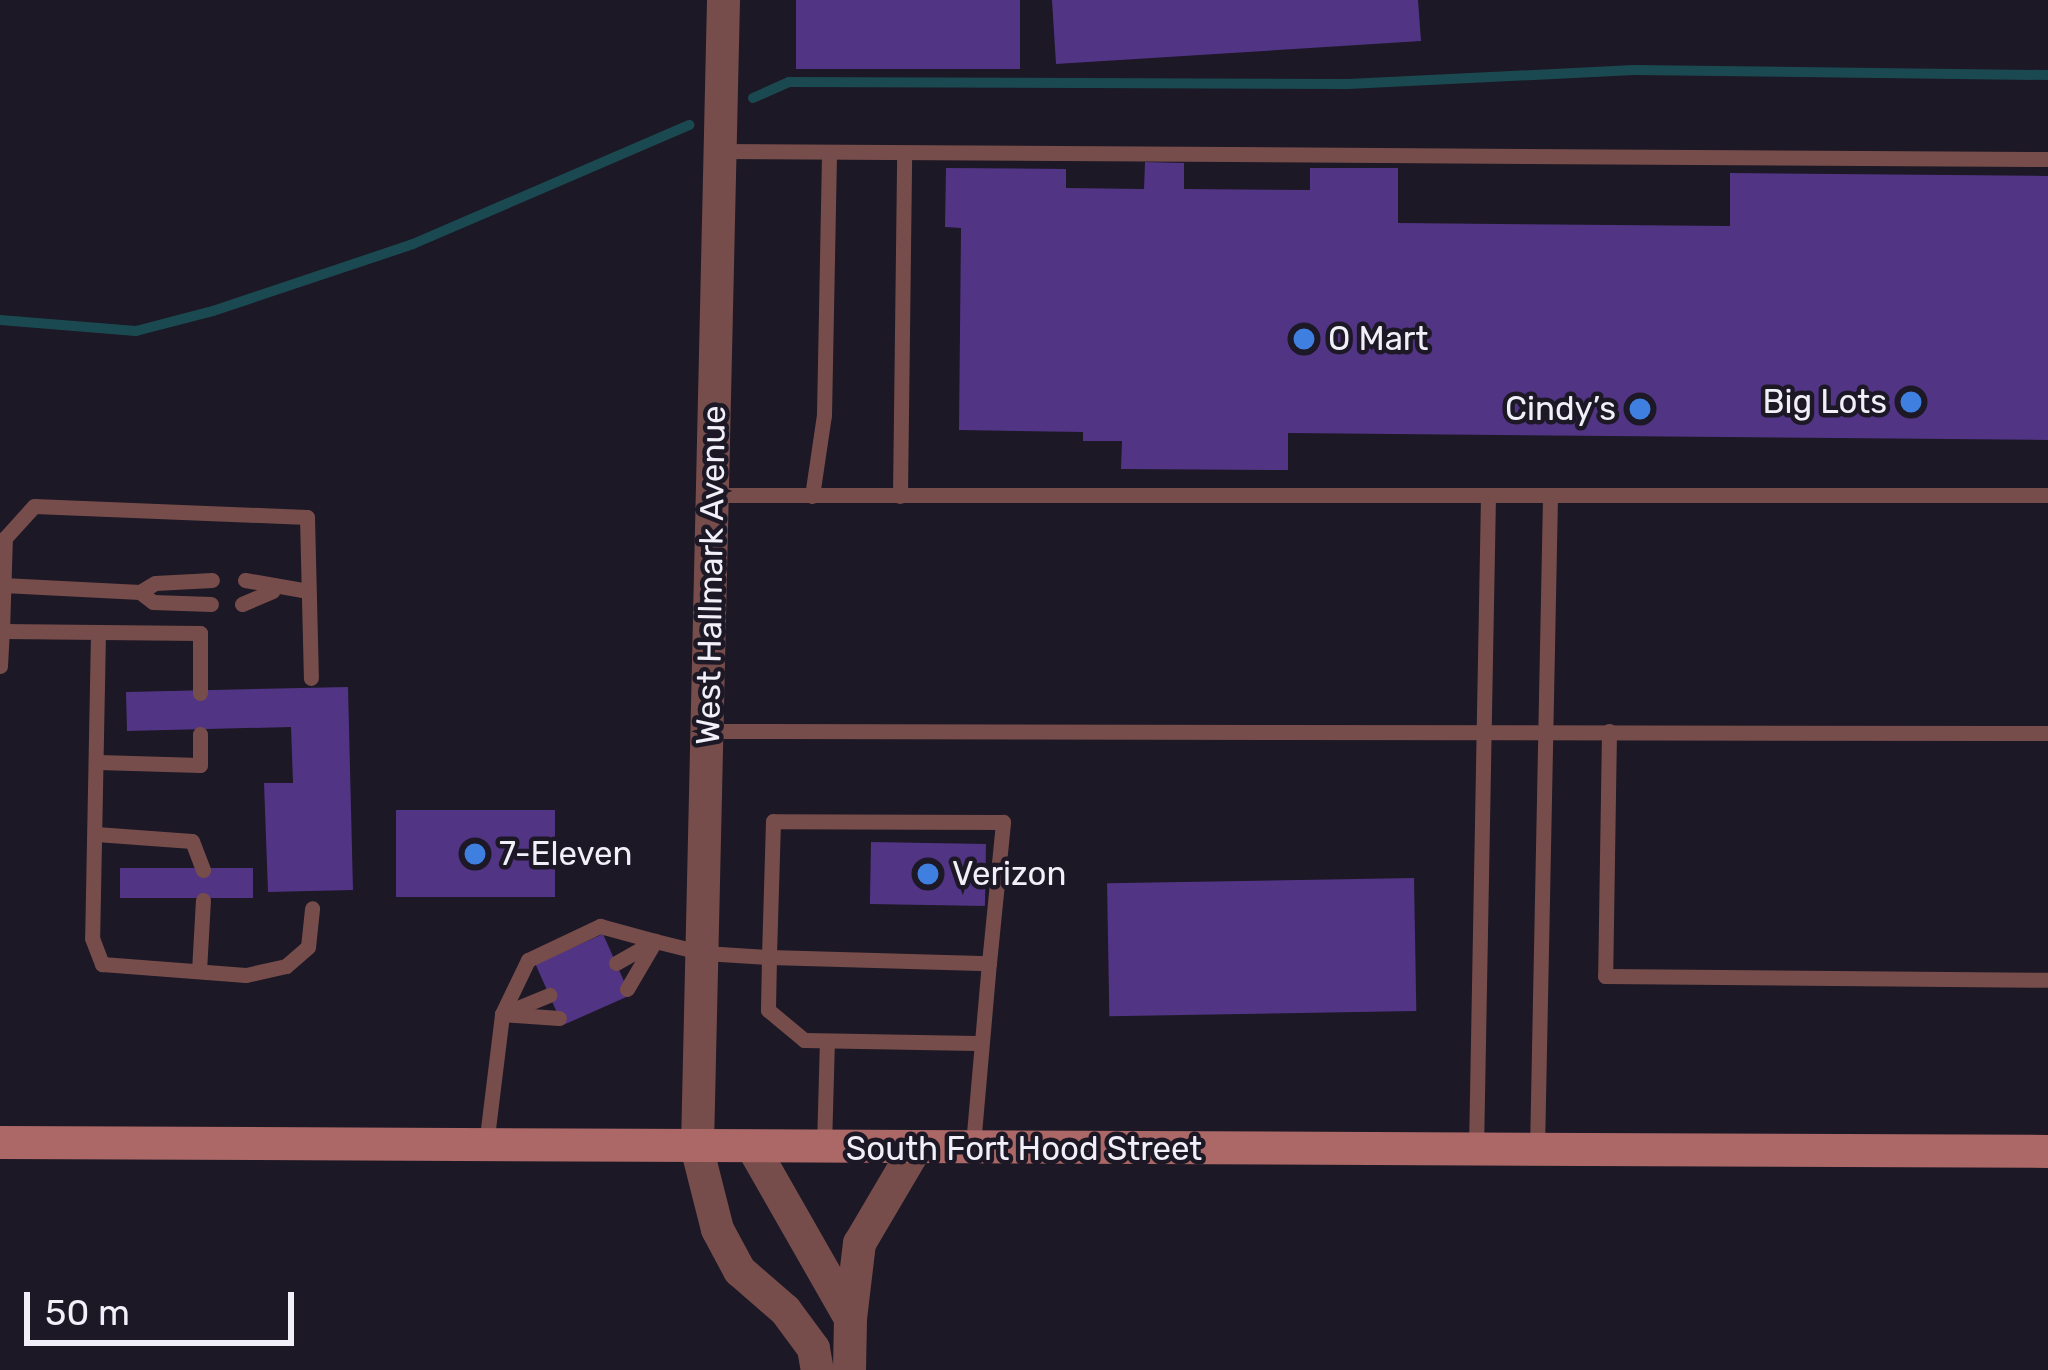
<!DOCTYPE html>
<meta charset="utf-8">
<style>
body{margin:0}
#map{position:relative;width:2048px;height:1370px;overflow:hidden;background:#1c1825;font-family:Rubik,sans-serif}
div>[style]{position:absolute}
.stream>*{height:10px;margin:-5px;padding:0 5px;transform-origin:5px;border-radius:5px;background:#1b4951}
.building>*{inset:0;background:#523484;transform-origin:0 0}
.service>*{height:15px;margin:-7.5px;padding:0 7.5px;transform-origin:7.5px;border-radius:7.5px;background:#774d4b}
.tertiary>*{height:33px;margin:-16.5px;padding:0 16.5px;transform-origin:16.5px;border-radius:16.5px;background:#774d4b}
.secondary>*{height:33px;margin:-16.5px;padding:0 16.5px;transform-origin:16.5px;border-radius:16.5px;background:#ac6866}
.dots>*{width:33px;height:33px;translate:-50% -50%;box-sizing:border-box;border:6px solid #1c1825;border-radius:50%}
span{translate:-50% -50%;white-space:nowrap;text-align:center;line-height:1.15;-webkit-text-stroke:9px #1c1825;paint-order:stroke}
.poi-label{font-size:33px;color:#f1eff8}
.left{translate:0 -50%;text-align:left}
.right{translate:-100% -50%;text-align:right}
.street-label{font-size:33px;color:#f1eff8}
.scale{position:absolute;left:24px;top:1292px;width:270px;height:54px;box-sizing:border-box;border:6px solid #f1eff8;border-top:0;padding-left:15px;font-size:36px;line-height:42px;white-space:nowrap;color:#f1eff8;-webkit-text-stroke:9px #1c1825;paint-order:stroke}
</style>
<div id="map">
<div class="stream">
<i style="left:753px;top:98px;width:39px;rotate:-24deg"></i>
<i style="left:789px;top:82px;width:559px;rotate:0.2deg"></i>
<i style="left:1348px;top:84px;width:286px;rotate:-2.8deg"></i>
<i style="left:1634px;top:70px;width:414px;rotate:0.7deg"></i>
<i style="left:0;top:320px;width:136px;rotate:4.6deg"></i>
<i style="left:136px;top:331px;width:80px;rotate:-14.6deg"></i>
<i style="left:213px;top:311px;width:211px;rotate:-18.5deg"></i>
<i style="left:413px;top:244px;width:301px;rotate:-23.3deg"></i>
</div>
<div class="building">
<i style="left:796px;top:0;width:224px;height:69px"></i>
<i style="clip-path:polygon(1052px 0,1418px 0,1421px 41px,1056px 64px)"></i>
<i style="clip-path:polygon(1145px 162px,1184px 163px,1184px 189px,1310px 190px,1310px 168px,1398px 168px,1398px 223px,1730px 226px,1730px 173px,2048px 176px,2048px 440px,1288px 433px,1288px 470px,1121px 469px,1122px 441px,1083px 441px,1083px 432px,959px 430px,961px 228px,945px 227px,946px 168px,1066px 169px,1066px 188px,1144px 189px)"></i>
<i style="clip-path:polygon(348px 687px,353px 890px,268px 892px,264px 783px,293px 783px,291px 727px,127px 731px,126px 692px)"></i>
<i style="left:396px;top:810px;width:159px;height:87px"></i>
<i style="left:871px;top:842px;width:115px;height:62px;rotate:1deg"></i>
<i style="left:120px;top:868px;width:133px;height:30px"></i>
<i style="left:1414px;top:878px;width:133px;height:307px;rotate:89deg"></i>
<i style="left:603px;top:934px;width:67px;height:74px;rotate:66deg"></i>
</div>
<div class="service">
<i style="left:720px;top:151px;width:1328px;rotate:0.35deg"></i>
<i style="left:713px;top:495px;width:1335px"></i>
<i style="left:812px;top:496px;width:82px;rotate:-81.6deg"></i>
<i style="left:824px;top:415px;width:263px;rotate:-88.9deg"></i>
<i style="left:900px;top:496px;width:343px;rotate:-89.3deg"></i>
<i style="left:245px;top:580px;width:64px;rotate:9.9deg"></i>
<i style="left:3px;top:585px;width:137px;rotate:2.9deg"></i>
<i style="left:140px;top:592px;width:17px;rotate:-31deg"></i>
<i style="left:155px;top:583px;width:57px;rotate:-3deg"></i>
<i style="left:140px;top:592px;width:16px;rotate:38deg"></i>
<i style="left:153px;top:602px;width:58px;rotate:2deg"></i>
<i style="left:242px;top:604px;width:33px;rotate:-23deg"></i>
<i style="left:98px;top:633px;width:305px;rotate:91.1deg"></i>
<i style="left:92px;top:938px;width:28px;rotate:69deg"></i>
<i style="left:102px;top:964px;width:144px;rotate:4.4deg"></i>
<i style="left:246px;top:975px;width:41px;rotate:-12.7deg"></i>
<i style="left:286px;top:966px;width:29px;rotate:-41deg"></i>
<i style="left:308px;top:947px;width:39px;rotate:-84deg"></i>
<i style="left:0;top:666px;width:35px;rotate:-87deg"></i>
<i style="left:200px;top:693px;width:60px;rotate:-90deg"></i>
<i style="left:200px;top:633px;width:198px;rotate:-179.4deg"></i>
<i style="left:2px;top:631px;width:93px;rotate:-88.2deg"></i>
<i style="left:5px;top:538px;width:43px;rotate:-47.8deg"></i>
<i style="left:34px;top:506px;width:273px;rotate:2.3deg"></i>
<i style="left:307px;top:517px;width:161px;rotate:88.6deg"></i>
<i style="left:708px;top:731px;width:1340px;rotate:0.09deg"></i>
<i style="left:1609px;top:731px;width:245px;rotate:90.9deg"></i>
<i style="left:1605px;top:976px;width:443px;rotate:0.5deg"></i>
<i style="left:98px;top:762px;width:102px;rotate:1.7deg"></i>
<i style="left:200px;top:765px;width:31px;rotate:-90deg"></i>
<i style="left:96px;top:834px;width:96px;rotate:4.2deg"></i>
<i style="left:192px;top:841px;width:31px;rotate:69deg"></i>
<i style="left:616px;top:963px;width:43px;rotate:-29.6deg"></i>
<i style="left:199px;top:971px;width:71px;rotate:-86.8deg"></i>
<i style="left:627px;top:989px;width:56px;rotate:-59.7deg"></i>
<i style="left:655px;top:941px;width:50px;rotate:13.8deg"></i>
<i style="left:704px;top:953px;width:65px;rotate:3.5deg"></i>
<i style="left:769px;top:957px;width:220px;rotate:1.6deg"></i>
<i style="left:989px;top:963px;width:142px;rotate:-84.3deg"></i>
<i style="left:1003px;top:822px;width:230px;rotate:-179.8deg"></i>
<i style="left:773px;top:821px;width:136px;rotate:91.7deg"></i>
<i style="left:769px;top:957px;width:53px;rotate:91.1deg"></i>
<i style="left:768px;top:1010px;width:47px;rotate:39.8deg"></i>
<i style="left:804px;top:1040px;width:172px;rotate:1deg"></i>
<i style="left:505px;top:1013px;width:48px;rotate:-22.2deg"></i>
<i style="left:502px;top:1014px;width:60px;rotate:-64.3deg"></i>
<i style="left:528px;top:960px;width:80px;rotate:-25.3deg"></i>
<i style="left:600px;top:926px;width:57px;rotate:15.3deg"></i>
<i style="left:486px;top:1145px;width:132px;rotate:-83deg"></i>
<i style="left:502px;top:1014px;width:57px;rotate:4deg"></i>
<i style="left:973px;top:1145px;width:183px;rotate:-85deg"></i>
<i style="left:824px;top:1146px;width:105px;rotate:-88.4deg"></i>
<i style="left:1476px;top:1150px;width:654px;rotate:-88.95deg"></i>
<i style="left:1537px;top:1150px;width:655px;rotate:-88.86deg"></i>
</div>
<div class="tertiary">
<i style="left:723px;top:0;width:1150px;rotate:91.3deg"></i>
<i style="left:697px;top:1150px;width:81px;rotate:75.8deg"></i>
<i style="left:717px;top:1229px;width:47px;rotate:61.8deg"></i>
<i style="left:739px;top:1270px;width:61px;rotate:41deg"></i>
<i style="left:785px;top:1310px;width:47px;rotate:53.6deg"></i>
<i style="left:813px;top:1348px;width:22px;rotate:80deg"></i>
<i style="left:753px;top:1148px;width:196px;rotate:60.3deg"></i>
<i style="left:850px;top:1318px;width:52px;rotate:91.1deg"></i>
<i style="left:850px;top:1318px;width:76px;rotate:-83.2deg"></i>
<i style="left:859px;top:1243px;width:110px;rotate:-59.5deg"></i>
</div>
<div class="secondary">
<i style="left:0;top:1142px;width:2048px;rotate:0.25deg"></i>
</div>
<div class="dots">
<i style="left:1304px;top:339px;background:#3f7fe0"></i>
<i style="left:1911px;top:402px;background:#3f7fe0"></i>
<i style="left:1640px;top:409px;background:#3f7fe0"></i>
<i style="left:475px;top:854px;background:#3f7fe0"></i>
<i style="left:928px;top:874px;background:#3f7fe0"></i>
</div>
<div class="poi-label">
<span class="left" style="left:1328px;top:339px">O Mart</span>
<span class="right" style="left:1887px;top:402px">Big Lots</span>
<span class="right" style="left:1616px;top:409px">Cindy’s</span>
<span class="left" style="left:499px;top:854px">7-Eleven</span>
<span class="left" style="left:952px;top:874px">Verizon</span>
</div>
<div class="street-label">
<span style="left:711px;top:575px;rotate:-89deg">West Hallmark Avenue</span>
<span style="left:1024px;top:1149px">South Fort Hood Street</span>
</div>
<div class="scale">50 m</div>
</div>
